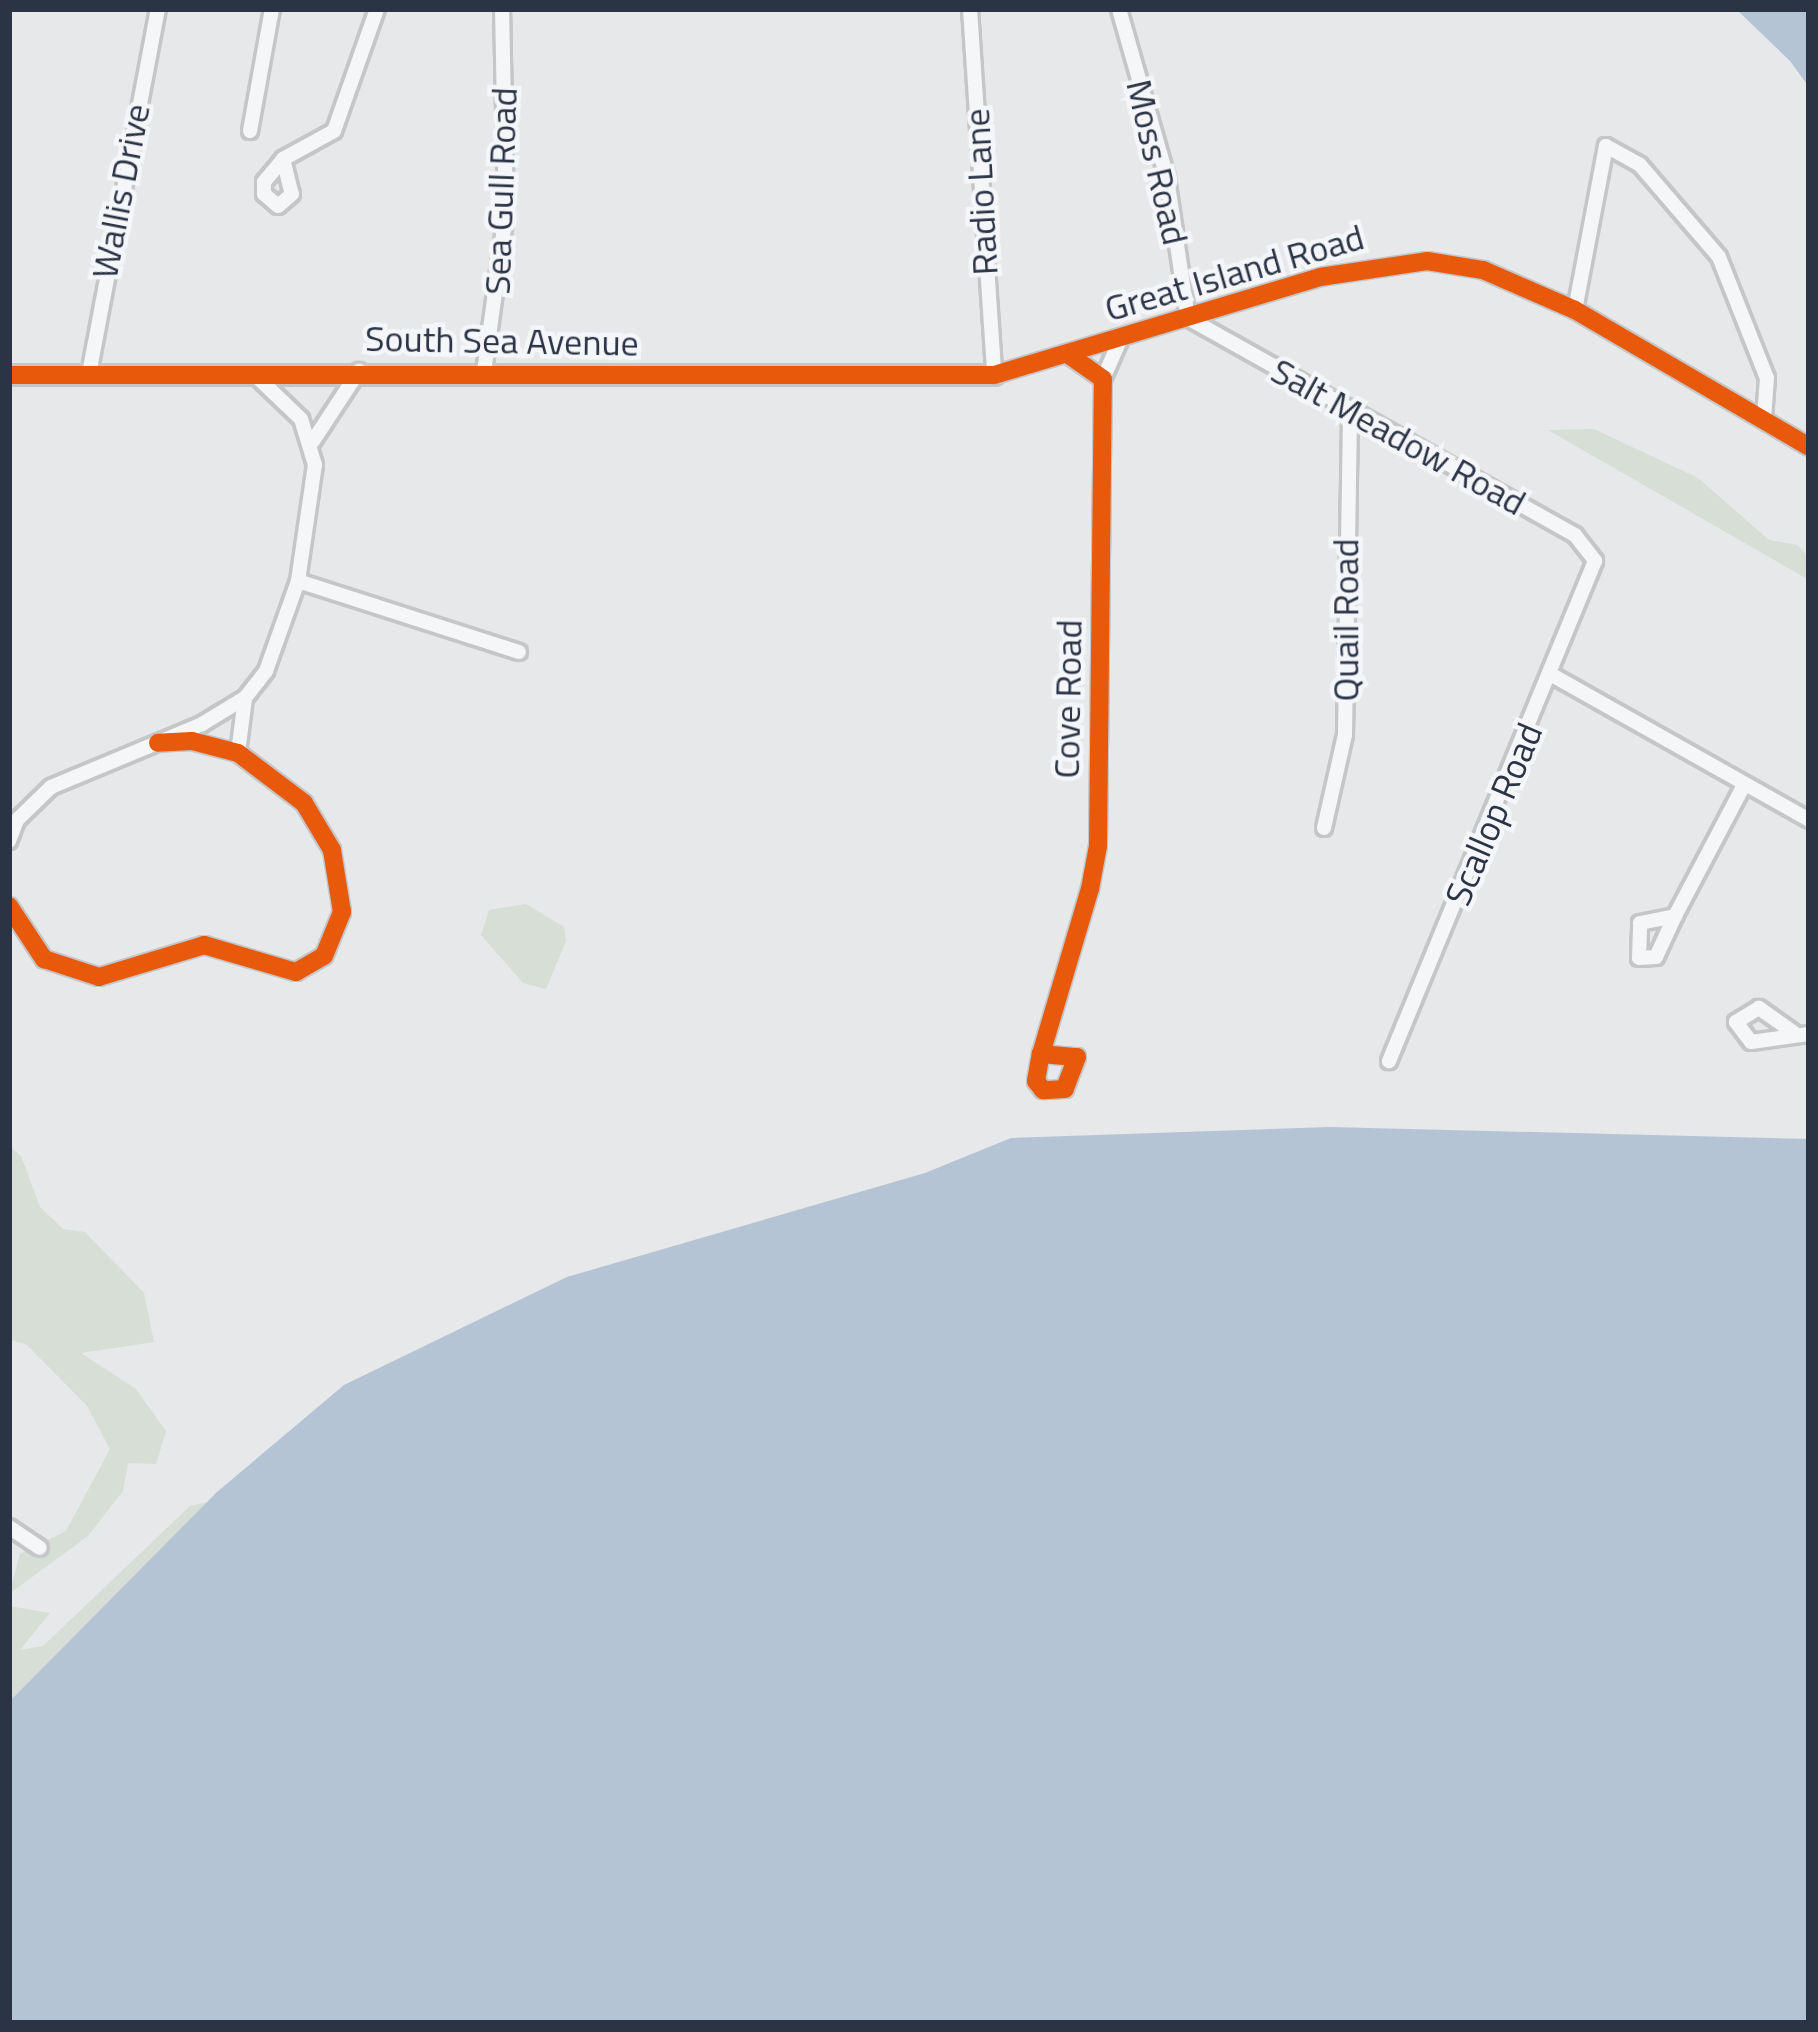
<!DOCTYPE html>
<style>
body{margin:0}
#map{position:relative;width:1818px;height:2032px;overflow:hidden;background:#e6e8ea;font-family:"Titillium Web",sans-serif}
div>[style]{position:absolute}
.green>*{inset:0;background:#d6ded6}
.water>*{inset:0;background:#b4c4d5}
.roads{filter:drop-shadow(3px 0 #c4c6c8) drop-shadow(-3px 0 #c4c6c8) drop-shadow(0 3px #c4c6c8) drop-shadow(0 -3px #c4c6c8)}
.street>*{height:14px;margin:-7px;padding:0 7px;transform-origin:7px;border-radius:7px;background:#f5f6f7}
.secondary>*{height:18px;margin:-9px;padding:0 9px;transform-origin:9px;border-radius:9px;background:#f8f8f8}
.cycleway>*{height:18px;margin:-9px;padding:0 9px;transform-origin:9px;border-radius:9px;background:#e8590c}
span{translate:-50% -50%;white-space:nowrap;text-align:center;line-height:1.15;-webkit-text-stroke:9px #f4f6f9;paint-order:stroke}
.street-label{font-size:36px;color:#2b3445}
.frame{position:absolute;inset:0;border:12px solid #2b3445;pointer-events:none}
</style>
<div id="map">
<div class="green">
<i style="clip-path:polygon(1594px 429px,1698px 478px,1769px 540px,1797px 545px,1809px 557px,1809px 580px,1548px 430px)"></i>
<i style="clip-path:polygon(526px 904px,564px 927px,566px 941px,546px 989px,523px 983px,481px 935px,489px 910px)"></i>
<i style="clip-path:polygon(9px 1146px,21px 1156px,40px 1207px,63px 1229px,85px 1232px,144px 1293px,154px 1342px,81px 1353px,136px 1389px,166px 1431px,156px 1464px,128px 1463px,123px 1491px,88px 1536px,9px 1594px,20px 1554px,66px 1531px,110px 1449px,87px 1406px,27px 1345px,9px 1339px)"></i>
<i style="clip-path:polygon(231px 1497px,9px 1824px,9px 1606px,50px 1613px,20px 1650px,43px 1646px,190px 1506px)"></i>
</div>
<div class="water">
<i style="clip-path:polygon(1736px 9px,1809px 9px,1809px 87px,1790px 61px)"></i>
<i style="clip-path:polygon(1330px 1127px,1809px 1139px,1809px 2023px,9px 2023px,9px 1702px,217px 1492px,344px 1385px,567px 1277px,925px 1173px,1011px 1138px)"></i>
</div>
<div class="roads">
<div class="street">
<i style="left:970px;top:9px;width:367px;rotate:86.2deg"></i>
<i style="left:994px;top:375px;width:340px;rotate:-16.7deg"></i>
<i style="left:1320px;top:277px;width:108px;rotate:-8.5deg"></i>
<i style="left:1427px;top:261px;width:57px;rotate:9.1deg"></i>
<i style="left:1483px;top:270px;width:100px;rotate:23.5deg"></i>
<i style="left:1575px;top:310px;width:271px;rotate:30.3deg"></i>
<i style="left:1119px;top:9px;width:176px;rotate:74.1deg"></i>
<i style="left:1167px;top:178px;width:142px;rotate:81.5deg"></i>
<i style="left:1188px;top:318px;width:444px;rotate:29.3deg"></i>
<i style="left:1575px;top:535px;width:33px;rotate:52deg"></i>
<i style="left:1595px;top:561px;width:541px;rotate:112.39deg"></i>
<i style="left:250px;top:131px;width:124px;rotate:-79.8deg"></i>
<i style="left:283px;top:159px;width:36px;rotate:76deg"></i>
<i style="left:292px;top:194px;width:18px;rotate:139deg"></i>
<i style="left:278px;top:206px;width:18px;rotate:-139deg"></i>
<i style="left:264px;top:194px;width:12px;rotate:-90deg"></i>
<i style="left:264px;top:182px;width:30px;rotate:-50deg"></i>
<i style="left:283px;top:159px;width:58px;rotate:-28.8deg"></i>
<i style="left:334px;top:131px;width:129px;rotate:-70.6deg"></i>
<i style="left:1575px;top:310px;width:167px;rotate:-79.3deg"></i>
<i style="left:1606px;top:146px;width:39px;rotate:29deg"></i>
<i style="left:1640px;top:165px;width:121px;rotate:49.3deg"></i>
<i style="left:1719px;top:257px;width:130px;rotate:68.4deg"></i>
<i style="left:1767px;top:378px;width:40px;rotate:94.3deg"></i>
<i style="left:484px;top:372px;width:160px;rotate:-82.1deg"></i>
<i style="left:506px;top:214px;width:205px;rotate:-91.1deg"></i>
<i style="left:89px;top:374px;width:371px;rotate:-79.3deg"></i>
<i style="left:1103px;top:379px;width:43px;rotate:-66.4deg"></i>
<i style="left:313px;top:441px;width:84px;rotate:-56.7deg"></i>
<i style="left:298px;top:581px;width:232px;rotate:17.8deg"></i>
<i style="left:1552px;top:675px;width:295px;rotate:29.4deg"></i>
<i style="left:238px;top:753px;width:55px;rotate:-82.7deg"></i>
<i style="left:1324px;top:828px;width:95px;rotate:-77.3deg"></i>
<i style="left:1345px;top:735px;width:327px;rotate:-89.1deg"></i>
<i style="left:9px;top:841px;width:22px;rotate:-69deg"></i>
<i style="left:17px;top:820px;width:47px;rotate:-44.1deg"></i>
<i style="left:51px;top:787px;width:164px;rotate:-22.6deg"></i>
<i style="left:202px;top:724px;width:50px;rotate:-31.2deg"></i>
<i style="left:245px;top:698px;width:34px;rotate:-52deg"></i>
<i style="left:266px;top:671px;width:96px;rotate:-70.4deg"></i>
<i style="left:298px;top:581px;width:117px;rotate:-81.7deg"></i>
<i style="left:315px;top:465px;width:48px;rotate:-106.9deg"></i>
<i style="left:301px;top:419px;width:62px;rotate:-136.3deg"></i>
<i style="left:9px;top:906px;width:64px;rotate:56.6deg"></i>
<i style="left:44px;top:959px;width:58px;rotate:18.1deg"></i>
<i style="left:99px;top:977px;width:110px;rotate:-16.9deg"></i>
<i style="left:204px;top:945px;width:96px;rotate:16.4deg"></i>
<i style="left:296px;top:972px;width:32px;rotate:-30deg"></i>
<i style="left:324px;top:956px;width:48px;rotate:-67.8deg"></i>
<i style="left:342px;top:912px;width:63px;rotate:-99.2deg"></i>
<i style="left:332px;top:850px;width:55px;rotate:-120.8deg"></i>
<i style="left:304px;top:803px;width:83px;rotate:-142.9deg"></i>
<i style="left:238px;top:753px;width:48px;rotate:-165.4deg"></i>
<i style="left:192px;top:741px;width:34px;rotate:177deg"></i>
<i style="left:1675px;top:916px;width:146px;rotate:-62.2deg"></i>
<i style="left:1675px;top:916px;width:45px;rotate:114.9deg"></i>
<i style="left:1656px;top:957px;width:17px;rotate:177deg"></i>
<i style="left:1639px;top:958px;width:35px;rotate:-88deg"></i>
<i style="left:1640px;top:923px;width:36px;rotate:-11deg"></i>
<i style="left:1797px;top:1035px;width:47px;rotate:-144.6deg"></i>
<i style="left:1759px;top:1008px;width:27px;rotate:149deg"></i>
<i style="left:1736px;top:1022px;width:25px;rotate:53deg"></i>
<i style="left:1751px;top:1042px;width:59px;rotate:-7.9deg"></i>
<i style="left:1041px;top:1054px;width:36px;rotate:5deg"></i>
<i style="left:1077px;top:1057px;width:34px;rotate:111deg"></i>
<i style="left:1065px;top:1089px;width:22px;rotate:177deg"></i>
<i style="left:1043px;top:1090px;width:11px;rotate:-128deg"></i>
<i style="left:1036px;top:1081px;width:27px;rotate:-80deg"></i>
<i style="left:1041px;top:1054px;width:172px;rotate:-73.5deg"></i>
<i style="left:1090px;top:889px;width:44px;rotate:-79.5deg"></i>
<i style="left:1098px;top:846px;width:467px;rotate:-89.4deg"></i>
<i style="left:1103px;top:379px;width:42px;rotate:-144.8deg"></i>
<i style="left:9px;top:1527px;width:37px;rotate:34deg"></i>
</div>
<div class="secondary">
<i style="left:9px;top:375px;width:985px"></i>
</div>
</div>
<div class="cycleway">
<i style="left:9px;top:375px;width:985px"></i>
<i style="left:994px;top:375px;width:340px;rotate:-16.7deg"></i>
<i style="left:1320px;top:277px;width:108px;rotate:-8.5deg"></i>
<i style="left:1427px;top:261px;width:57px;rotate:9.1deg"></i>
<i style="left:1483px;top:270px;width:100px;rotate:23.5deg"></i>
<i style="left:1575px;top:310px;width:271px;rotate:30.3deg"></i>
<i style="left:9px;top:906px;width:64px;rotate:56.6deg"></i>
<i style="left:44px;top:959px;width:58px;rotate:18.1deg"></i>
<i style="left:99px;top:977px;width:110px;rotate:-16.9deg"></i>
<i style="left:204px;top:945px;width:96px;rotate:16.4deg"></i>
<i style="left:296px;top:972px;width:32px;rotate:-30deg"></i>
<i style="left:324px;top:956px;width:48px;rotate:-67.8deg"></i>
<i style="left:342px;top:912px;width:63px;rotate:-99.2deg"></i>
<i style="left:332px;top:850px;width:55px;rotate:-120.8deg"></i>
<i style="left:304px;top:803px;width:83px;rotate:-142.9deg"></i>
<i style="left:238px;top:753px;width:48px;rotate:-165.4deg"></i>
<i style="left:192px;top:741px;width:34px;rotate:177deg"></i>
<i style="left:1041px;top:1054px;width:36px;rotate:5deg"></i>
<i style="left:1077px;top:1057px;width:34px;rotate:111deg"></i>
<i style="left:1065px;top:1089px;width:22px;rotate:177deg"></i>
<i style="left:1043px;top:1090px;width:11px;rotate:-128deg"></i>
<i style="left:1036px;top:1081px;width:27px;rotate:-80deg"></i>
<i style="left:1041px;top:1054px;width:172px;rotate:-73.5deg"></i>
<i style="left:1090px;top:889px;width:44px;rotate:-79.5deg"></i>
<i style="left:1098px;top:846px;width:467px;rotate:-89.4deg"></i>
<i style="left:1103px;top:379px;width:42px;rotate:-144.8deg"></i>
</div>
<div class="street-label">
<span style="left:1158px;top:162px;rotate:77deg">Moss Road</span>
<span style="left:120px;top:191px;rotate:-79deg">Wallis Drive</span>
<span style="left:500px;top:191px;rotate:-88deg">Sea Gull Road</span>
<span style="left:980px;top:192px;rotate:-93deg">Radio Lane</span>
<span style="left:1234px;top:272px;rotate:-16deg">Great Island Road</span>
<span style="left:502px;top:340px;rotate:1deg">South Sea Avenue</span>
<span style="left:1399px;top:436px;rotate:29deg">Salt Meadow Road</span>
<span style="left:1345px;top:620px;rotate:-90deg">Quail Road</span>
<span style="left:1067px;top:699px;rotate:-89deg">Cove Road</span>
<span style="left:1493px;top:814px;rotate:-67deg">Scallop Road</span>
</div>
<div class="frame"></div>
</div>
